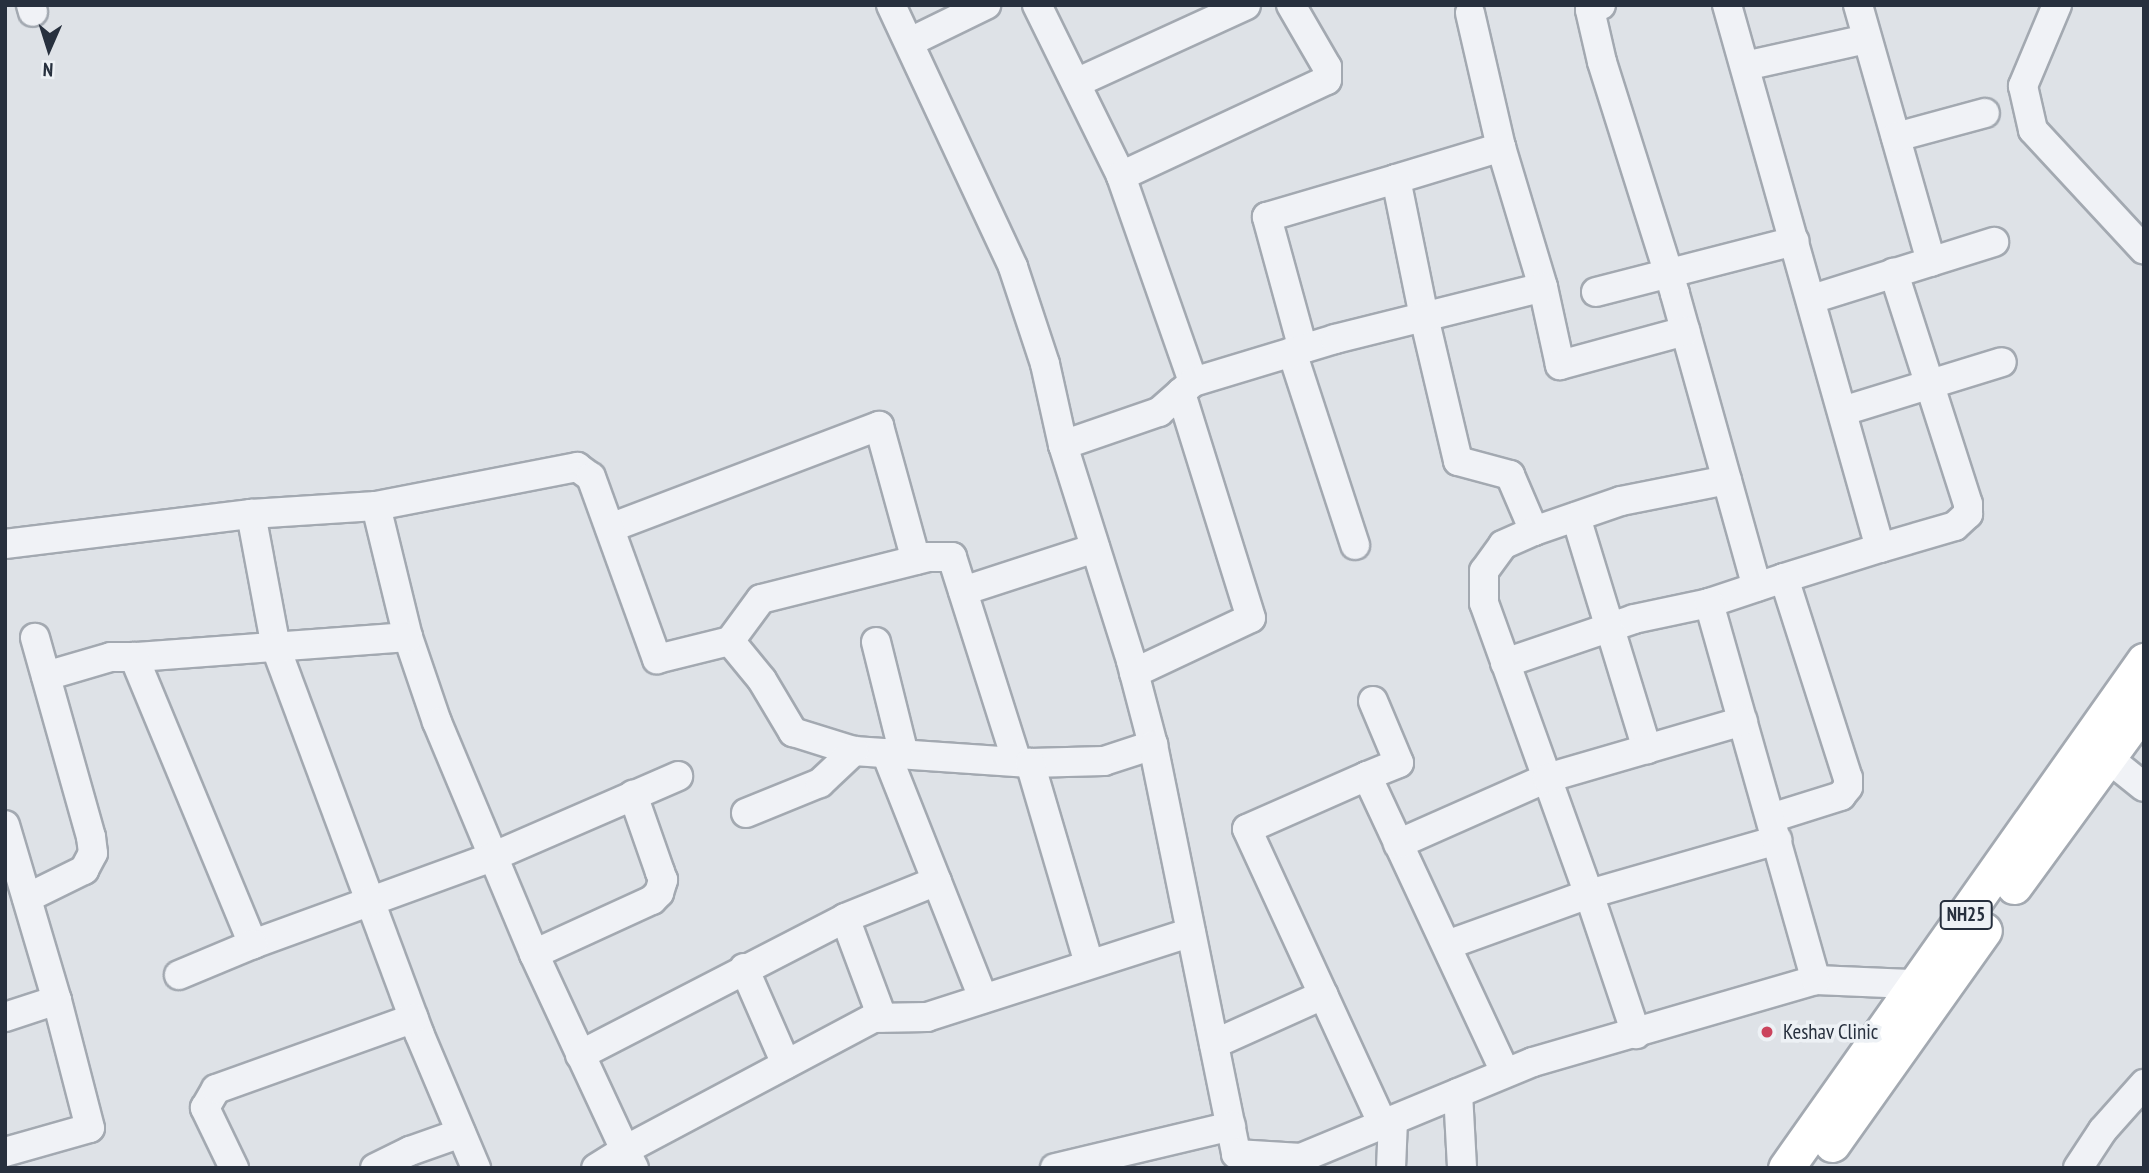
<!DOCTYPE html>
<style>
body{margin:0}
#map{position:relative;width:2149px;height:1173px;overflow:hidden;background:#dee2e7;font-family:"PT Sans Narrow",sans-serif}
div>[style]{position:absolute}
.roads{filter:drop-shadow(2px 0 #a3a9b1) drop-shadow(-2px 0 #a3a9b1) drop-shadow(0 2px #a3a9b1) drop-shadow(0 -2px #a3a9b1)}
.minor>*{height:28px;margin:-14px;padding:0 14px;transform-origin:14px;border-radius:14px;background:#f0f2f6}
.major>*{height:35px;margin:-17.5px;padding:0 17.5px;transform-origin:17.5px;border-radius:17.5px;background:#fff}
.dots>*{width:19px;height:19px;translate:-50% -50%;box-sizing:border-box;border:4px solid #edf1f5;border-radius:50%}
span{translate:-50% -50%;white-space:nowrap;text-align:center;line-height:1.15;-webkit-text-stroke:7px #edf1f5;paint-order:stroke}
.shield-label span{padding:2px 5px;background:#edf1f5;border:2px solid;border-radius:5px;-webkit-text-stroke-width:0}
.shield-label{font-size:19px;color:#27303e;font-weight:700}
.poi-label{font-size:21px;color:#27303e}
.left{translate:0 -50%;text-align:left}
.frame{position:absolute;inset:0;border:7px solid #27303e;pointer-events:none}
.north{position:absolute;left:14px;top:14px;width:70px;height:70px;-webkit-text-stroke:5px #edf1f5;paint-order:stroke;rotate:183deg;font-size:19px;font-weight:700;line-height:28px;text-align:center;color:#27303e}
.north::after{content:'';display:block;margin:auto;width:24px;height:32px;background:#27303e;clip-path:polygon(50% 0,100% 100%,50% 72%,0 100%)}
</style>
<div id="map">
<div class="roads">
<div class="minor">
<i style="left:31px;top:5px;width:7px;rotate:74deg"></i>
<i style="left:891px;top:5px;width:289px;rotate:65deg"></i>
<i style="left:1013px;top:267px;width:102px;rotate:71.7deg"></i>
<i style="left:1045px;top:364px;width:83px;rotate:77.5deg"></i>
<i style="left:1063px;top:445px;width:226px;rotate:72.5deg"></i>
<i style="left:1131px;top:661px;width:87px;rotate:75.3deg"></i>
<i style="left:1037px;top:5px;width:191px;rotate:63.8deg"></i>
<i style="left:1121px;top:176px;width:218px;rotate:70.7deg"></i>
<i style="left:1601px;top:5px;width:12px;rotate:156deg"></i>
<i style="left:1590px;top:10px;width:53px;rotate:77deg"></i>
<i style="left:1602px;top:62px;width:243px;rotate:72.5deg"></i>
<i style="left:1675px;top:294px;width:304px;rotate:74.4deg"></i>
<i style="left:1727px;top:5px;width:564px;rotate:74.26deg"></i>
<i style="left:1880px;top:548px;width:101px;rotate:162.6deg"></i>
<i style="left:1858px;top:5px;width:267px;rotate:74.1deg"></i>
<i style="left:2057px;top:5px;width:88px;rotate:112.8deg"></i>
<i style="left:2023px;top:86px;width:45px;rotate:77.2deg"></i>
<i style="left:2033px;top:130px;width:163px;rotate:47.2deg"></i>
<i style="left:1470px;top:13px;width:138px;rotate:77deg"></i>
<i style="left:910px;top:42px;width:85px;rotate:-26deg"></i>
<i style="left:1745px;top:66px;width:125px;rotate:-12.5deg"></i>
<i style="left:1076px;top:83px;width:187px;rotate:-24.6deg"></i>
<i style="left:1896px;top:137px;width:92px;rotate:-15.1deg"></i>
<i style="left:1121px;top:176px;width:227px;rotate:-25deg"></i>
<i style="left:1327px;top:80px;width:13px;rotate:-90deg"></i>
<i style="left:1327px;top:67px;width:72px;rotate:-120.1deg"></i>
<i style="left:1396px;top:179px;width:110px;rotate:-16.9deg"></i>
<i style="left:1501px;top:147px;width:146px;rotate:73.3deg"></i>
<i style="left:1543px;top:287px;width:80px;rotate:77.7deg"></i>
<i style="left:1560px;top:365px;width:130px;rotate:-15.2deg"></i>
<i style="left:1596px;top:292px;width:205px;rotate:-14.4deg"></i>
<i style="left:1812px;top:299px;width:191px;rotate:-17.4deg"></i>
<i style="left:1303px;top:349px;width:137px;rotate:-105.3deg"></i>
<i style="left:1267px;top:217px;width:134px;rotate:-16.4deg"></i>
<i style="left:1396px;top:179px;width:141px;rotate:78.5deg"></i>
<i style="left:1424px;top:317px;width:148px;rotate:76.7deg"></i>
<i style="left:1458px;top:461px;width:54px;rotate:15.1deg"></i>
<i style="left:1510px;top:475px;width:61px;rotate:66.8deg"></i>
<i style="left:1534px;top:531px;width:92px;rotate:-19deg"></i>
<i style="left:1621px;top:501px;width:108px;rotate:-11.2deg"></i>
<i style="left:1292px;top:352px;width:203px;rotate:71.9deg"></i>
<i style="left:1843px;top:411px;width:166px;rotate:-17.1deg"></i>
<i style="left:1063px;top:445px;width:102px;rotate:-19deg"></i>
<i style="left:1159px;top:412px;width:45px;rotate:-41.4deg"></i>
<i style="left:1193px;top:382px;width:148px;rotate:-16.8deg"></i>
<i style="left:1335px;top:339px;width:214px;rotate:-14deg"></i>
<i style="left:376px;top:506px;width:135px;rotate:76.3deg"></i>
<i style="left:408px;top:637px;width:90px;rotate:71.2deg"></i>
<i style="left:437px;top:722px;width:251px;rotate:67.3deg"></i>
<i style="left:534px;top:954px;width:216px;rotate:65.1deg"></i>
<i style="left:625px;top:1150px;width:34px;rotate:148deg"></i>
<i style="left:251px;top:514px;width:136px;rotate:79.4deg"></i>
<i style="left:276px;top:648px;width:411px;rotate:69.6deg"></i>
<i style="left:419px;top:1033px;width:147px;rotate:67.1deg"></i>
<i style="left:1576px;top:517px;width:243px;rotate:73deg"></i>
<i style="left:610px;top:528px;width:288px;rotate:-20.8deg"></i>
<i style="left:879px;top:426px;width:139px;rotate:74.6deg"></i>
<i style="left:1534px;top:531px;width:34px;rotate:156deg"></i>
<i style="left:1503px;top:545px;width:32px;rotate:126deg"></i>
<i style="left:1484px;top:571px;width:32px;rotate:90deg"></i>
<i style="left:1484px;top:603px;width:309px;rotate:70.2deg"></i>
<i style="left:1589px;top:894px;width:196px;rotate:-16deg"></i>
<i style="left:5px;top:544px;width:248px;rotate:-7deg"></i>
<i style="left:251px;top:514px;width:125px;rotate:-3.7deg"></i>
<i style="left:376px;top:506px;width:205px;rotate:-11deg"></i>
<i style="left:577px;top:467px;width:17px;rotate:36deg"></i>
<i style="left:591px;top:477px;width:194px;rotate:70.1deg"></i>
<i style="left:657px;top:659px;width:75px;rotate:-13.9deg"></i>
<i style="left:730px;top:641px;width:50px;rotate:50.6deg"></i>
<i style="left:762px;top:680px;width:61px;rotate:59.2deg"></i>
<i style="left:793px;top:732px;width:64px;rotate:17.3deg"></i>
<i style="left:854px;top:751px;width:176px;rotate:3.9deg"></i>
<i style="left:1030px;top:763px;width:74px;rotate:-1.5deg"></i>
<i style="left:1104px;top:761px;width:52px;rotate:-18.1deg"></i>
<i style="left:1153px;top:745px;width:417px;rotate:78.5deg"></i>
<i style="left:1236px;top:1154px;width:65px;rotate:3.5deg"></i>
<i style="left:1301px;top:1158px;width:251px;rotate:-22.5deg"></i>
<i style="left:1533px;top:1062px;width:295px;rotate:-16.2deg"></i>
<i style="left:1816px;top:980px;width:118px;rotate:2.4deg"></i>
<i style="left:1880px;top:548px;width:78px;rotate:-16.3deg"></i>
<i style="left:1955px;top:526px;width:18px;rotate:-43deg"></i>
<i style="left:1968px;top:514px;width:10px;rotate:-90deg"></i>
<i style="left:1968px;top:504px;width:243px;rotate:-107.8deg"></i>
<i style="left:963px;top:591px;width:139px;rotate:-18deg"></i>
<i style="left:1709px;top:603px;width:79px;rotate:-18.4deg"></i>
<i style="left:1784px;top:578px;width:210px;rotate:72.3deg"></i>
<i style="left:1848px;top:778px;width:9px;rotate:90deg"></i>
<i style="left:1848px;top:787px;width:11px;rotate:128deg"></i>
<i style="left:1841px;top:796px;width:73px;rotate:162.6deg"></i>
<i style="left:408px;top:637px;width:275px;rotate:175.8deg"></i>
<i style="left:134px;top:657px;width:311px;rotate:67.5deg"></i>
<i style="left:253px;top:944px;width:254px;rotate:-20deg"></i>
<i style="left:492px;top:857px;width:203px;rotate:-23.5deg"></i>
<i style="left:730px;top:641px;width:52px;rotate:-53.6deg"></i>
<i style="left:761px;top:599px;width:172px;rotate:-14.1deg"></i>
<i style="left:928px;top:557px;width:24px"></i>
<i style="left:952px;top:557px;width:215px;rotate:72.4deg"></i>
<i style="left:876px;top:642px;width:115px;rotate:76deg"></i>
<i style="left:1505px;top:663px;width:136px;rotate:-18.8deg"></i>
<i style="left:1634px;top:619px;width:77px;rotate:-12deg"></i>
<i style="left:1709px;top:603px;width:392px;rotate:74.2deg"></i>
<i style="left:1134px;top:673px;width:129px;rotate:-25.2deg"></i>
<i style="left:1251px;top:618px;width:236px;rotate:-107.3deg"></i>
<i style="left:46px;top:676px;width:68px;rotate:-16.3deg"></i>
<i style="left:111px;top:657px;width:23px"></i>
<i style="left:1373px;top:701px;width:67px;rotate:67.2deg"></i>
<i style="left:1399px;top:763px;width:35px;rotate:158deg"></i>
<i style="left:1367px;top:776px;width:327px;rotate:65deg"></i>
<i style="left:886px;top:753px;width:264px;rotate:68.4deg"></i>
<i style="left:2108px;top:758px;width:46px;rotate:38.9deg"></i>
<i style="left:1030px;top:763px;width:209px;rotate:73.6deg"></i>
<i style="left:1367px;top:776px;width:131px;rotate:156.2deg"></i>
<i style="left:1247px;top:829px;width:326px;rotate:65.3deg"></i>
<i style="left:746px;top:813px;width:80px;rotate:-22.1deg"></i>
<i style="left:820px;top:783px;width:47px;rotate:-43.3deg"></i>
<i style="left:5px;top:825px;width:183px;rotate:73.5deg"></i>
<i style="left:57px;top:1000px;width:55px;rotate:161.9deg"></i>
<i style="left:1398px;top:844px;width:163px;rotate:-23.9deg"></i>
<i style="left:1547px;top:778px;width:204px;rotate:-16.2deg"></i>
<i style="left:27px;top:898px;width:64px;rotate:-26.2deg"></i>
<i style="left:84px;top:870px;width:19px;rotate:-62deg"></i>
<i style="left:93px;top:853px;width:16px;rotate:-97deg"></i>
<i style="left:91px;top:837px;width:207px;rotate:-105.7deg"></i>
<i style="left:845px;top:918px;width:106px;rotate:69.5deg"></i>
<i style="left:1447px;top:945px;width:151px;rotate:-19.8deg"></i>
<i style="left:1589px;top:894px;width:148px;rotate:71.4deg"></i>
<i style="left:534px;top:954px;width:130px;rotate:-24.6deg"></i>
<i style="left:652px;top:900px;width:10px;rotate:-45deg"></i>
<i style="left:659px;top:893px;width:14px;rotate:-73deg"></i>
<i style="left:663px;top:880px;width:9px;rotate:-111deg"></i>
<i style="left:660px;top:872px;width:82px;rotate:-109.3deg"></i>
<i style="left:744px;top:968px;width:105px;rotate:66.4deg"></i>
<i style="left:179px;top:975px;width:80px;rotate:-22.7deg"></i>
<i style="left:1214px;top:1044px;width:120px;rotate:-24.2deg"></i>
<i style="left:580px;top:1055px;width:298px;rotate:-27.3deg"></i>
<i style="left:845px;top:918px;width:99px;rotate:-21.9deg"></i>
<i style="left:1458px;top:1093px;width:75px;rotate:86.9deg"></i>
<i style="left:5px;top:1152px;width:88px;rotate:-15.8deg"></i>
<i style="left:90px;top:1128px;width:132px;rotate:-104.5deg"></i>
<i style="left:234px;top:1168px;width:67px;rotate:-115.8deg"></i>
<i style="left:205px;top:1108px;width:22px;rotate:-60deg"></i>
<i style="left:216px;top:1089px;width:210px;rotate:-19.7deg"></i>
<i style="left:375px;top:1168px;width:39px;rotate:-26deg"></i>
<i style="left:410px;top:1151px;width:54px;rotate:-19.4deg"></i>
<i style="left:634px;top:1168px;width:20px;rotate:-117deg"></i>
<i style="left:625px;top:1150px;width:281px;rotate:-28deg"></i>
<i style="left:873px;top:1018px;width:54px;rotate:-1.1deg"></i>
<i style="left:927px;top:1017px;width:277px;rotate:-17.8deg"></i>
<i style="left:1055px;top:1168px;width:181px;rotate:-13.4deg"></i>
<i style="left:1391px;top:1168px;width:47px;rotate:-87.6deg"></i>
<i style="left:2078px;top:1168px;width:45px;rotate:-56.7deg"></i>
<i style="left:2103px;top:1130px;width:62px;rotate:-48.3deg"></i>
</div>
<div class="major">
<i style="left:2014px;top:886px;width:220px;rotate:-53.9deg"></i>
<i style="left:1832px;top:1144px;width:262px;rotate:-54.6deg"></i>
<i style="left:1786px;top:1168px;width:621px;rotate:-54.77deg"></i>
</div>
</div>
<div class="dots">
<i style="left:1767px;top:1032px;background:#cb445d"></i>
</div>
<div class="shield-label">
<span style="left:1966px;top:915px">NH25</span>
</div>
<div class="poi-label">
<span class="left" style="left:1783px;top:1032px">Keshav Clinic</span>
</div>
<div class="frame"></div>
<div class="north">N</div>
</div>
